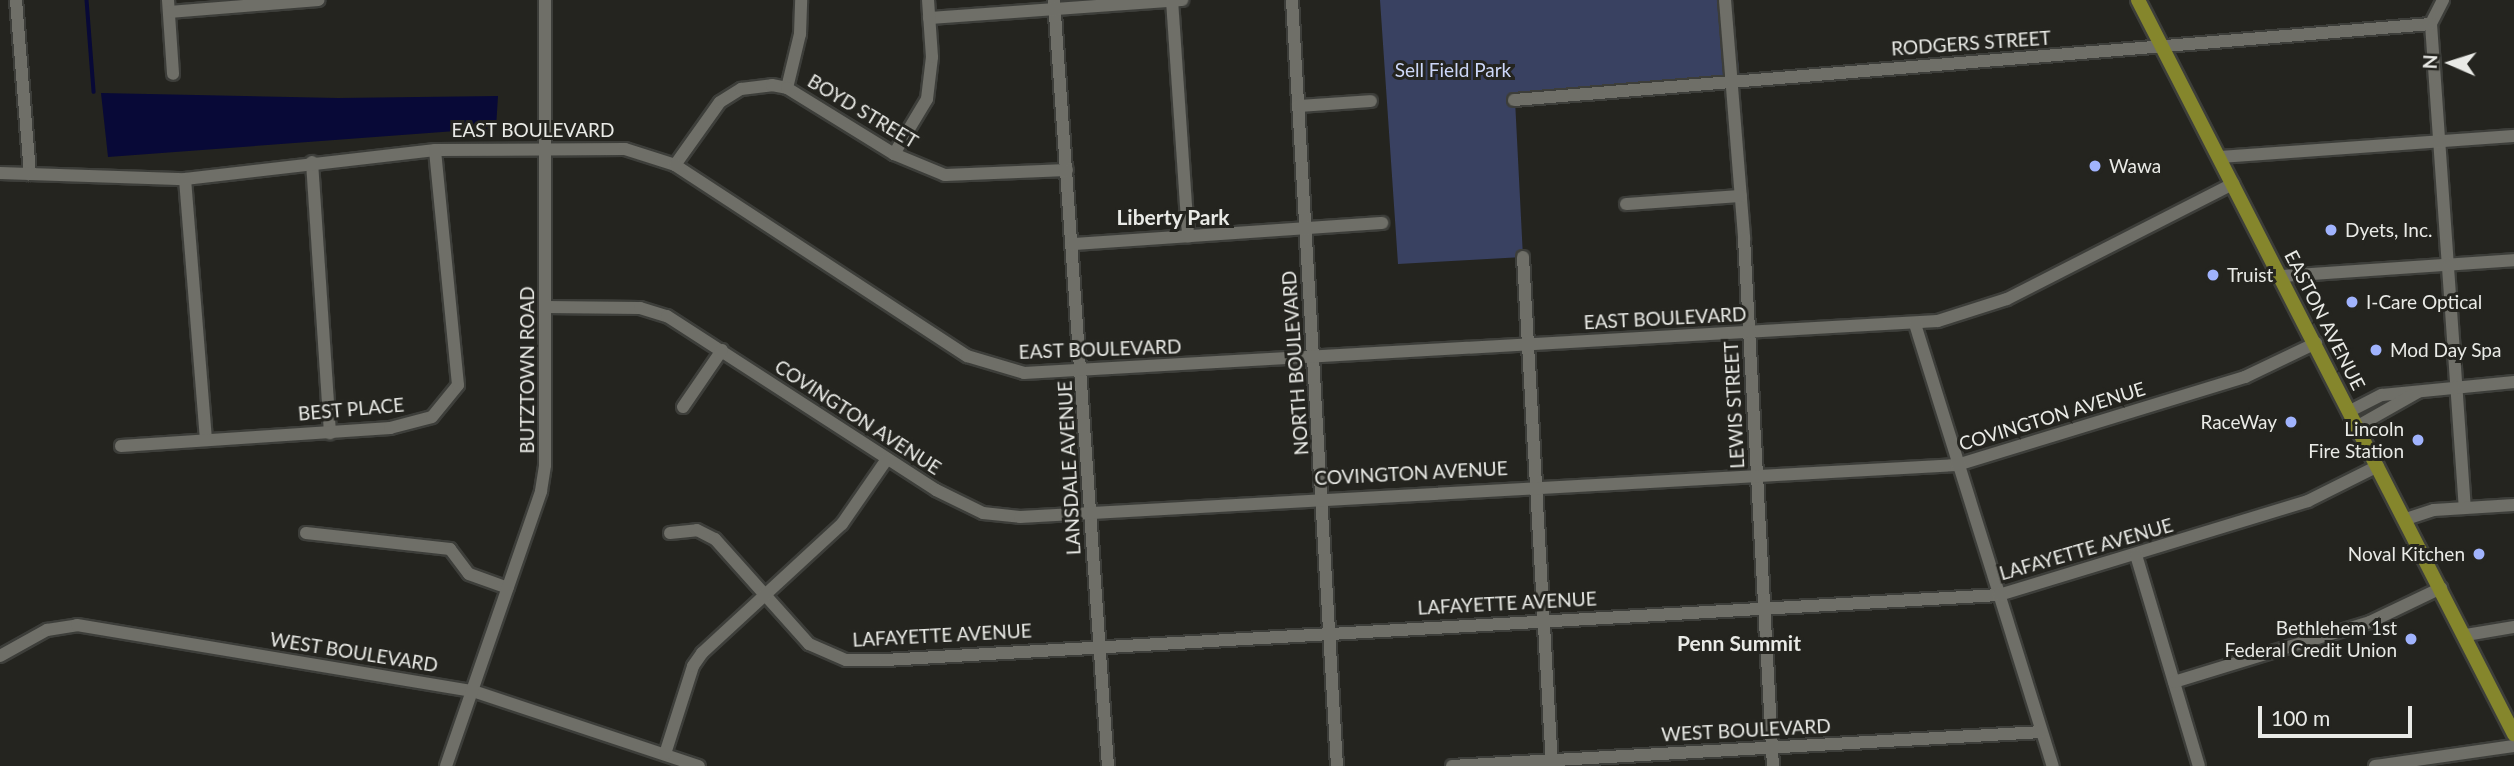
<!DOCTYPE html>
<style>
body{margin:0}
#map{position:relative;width:2514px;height:766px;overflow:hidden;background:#24241f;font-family:Lato,sans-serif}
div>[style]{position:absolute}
.green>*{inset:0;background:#394161}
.water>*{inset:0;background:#080937}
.stream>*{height:3.5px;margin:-1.75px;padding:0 1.75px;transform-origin:1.75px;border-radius:1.75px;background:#080937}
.roads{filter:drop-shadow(2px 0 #3d3e3a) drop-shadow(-2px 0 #3d3e3a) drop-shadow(0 2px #3d3e3a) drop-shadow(0 -2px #3d3e3a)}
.minor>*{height:12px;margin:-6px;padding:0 6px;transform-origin:6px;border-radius:6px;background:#6f6f68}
.major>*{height:14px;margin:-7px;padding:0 7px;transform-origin:7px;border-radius:7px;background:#85862c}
.dots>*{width:19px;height:19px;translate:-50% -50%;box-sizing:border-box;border:4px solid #24241f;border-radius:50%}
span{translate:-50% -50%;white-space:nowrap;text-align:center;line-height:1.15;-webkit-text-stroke:6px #24241f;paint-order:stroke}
.street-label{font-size:19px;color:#e9eae6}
.park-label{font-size:19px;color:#cdd7f8}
.poi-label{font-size:19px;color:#e9eae6}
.left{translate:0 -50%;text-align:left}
.right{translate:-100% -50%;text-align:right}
.neighbourhood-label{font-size:21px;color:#e9eae6;font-weight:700}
.north{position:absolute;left:2416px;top:28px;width:70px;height:70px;-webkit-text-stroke:5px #24241f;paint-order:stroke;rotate:273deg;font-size:19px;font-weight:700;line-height:28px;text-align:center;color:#e9eae6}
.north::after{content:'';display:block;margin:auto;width:24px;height:32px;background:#e9eae6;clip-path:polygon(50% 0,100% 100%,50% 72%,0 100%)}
.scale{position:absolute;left:2258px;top:706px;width:154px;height:32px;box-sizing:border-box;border:4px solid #e9eae6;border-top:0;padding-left:9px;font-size:21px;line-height:24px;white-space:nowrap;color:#e9eae6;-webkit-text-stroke:5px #24241f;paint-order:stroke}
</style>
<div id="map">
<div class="green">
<i style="clip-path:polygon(1380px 0,1732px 0,1740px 79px,1515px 100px,1523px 257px,1398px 264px)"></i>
</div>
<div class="water">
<i style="clip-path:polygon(101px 93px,338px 98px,498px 96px,496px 128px,108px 157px)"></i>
</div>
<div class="stream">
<i style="left:87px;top:0;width:92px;rotate:85.6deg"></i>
</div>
<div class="roads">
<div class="minor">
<i style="left:16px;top:0;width:175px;rotate:85.4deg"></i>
<i style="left:168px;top:0;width:74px;rotate:86.1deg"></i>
<i style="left:1054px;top:0;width:768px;rotate:85.97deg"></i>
<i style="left:1172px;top:0;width:237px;rotate:86.1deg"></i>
<i style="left:1292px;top:0;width:767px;rotate:86.64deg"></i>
<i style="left:1725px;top:0;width:239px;rotate:85.4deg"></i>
<i style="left:1744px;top:238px;width:529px;rotate:86.86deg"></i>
<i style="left:2443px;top:0;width:27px;rotate:117deg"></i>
<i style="left:2431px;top:24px;width:485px;rotate:86deg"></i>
<i style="left:169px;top:12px;width:150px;rotate:-4.6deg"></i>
<i style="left:929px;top:18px;width:254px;rotate:-4.1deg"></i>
<i style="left:787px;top:88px;width:56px;rotate:-76.5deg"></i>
<i style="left:800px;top:34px;width:34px;rotate:-88deg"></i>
<i style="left:1514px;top:100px;width:920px;rotate:-4.74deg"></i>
<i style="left:1298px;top:106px;width:73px;rotate:-3.9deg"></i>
<i style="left:894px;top:154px;width:64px;rotate:-59deg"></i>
<i style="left:927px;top:99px;width:42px;rotate:-83.2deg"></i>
<i style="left:932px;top:57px;width:57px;rotate:-94deg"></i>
<i style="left:2219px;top:157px;width:296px;rotate:-4.1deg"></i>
<i style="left:312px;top:162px;width:272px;rotate:86.2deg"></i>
<i style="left:675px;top:165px;width:77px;rotate:-54.5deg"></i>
<i style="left:720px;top:102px;width:25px;rotate:-32deg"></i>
<i style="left:741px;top:89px;width:31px;rotate:-7deg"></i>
<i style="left:772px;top:85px;width:15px;rotate:11deg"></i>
<i style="left:787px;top:88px;width:126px;rotate:31.7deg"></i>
<i style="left:894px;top:154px;width:55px;rotate:22.4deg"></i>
<i style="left:945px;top:175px;width:122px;rotate:-2.3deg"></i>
<i style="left:0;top:173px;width:185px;rotate:1.9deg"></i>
<i style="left:185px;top:179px;width:252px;rotate:-6.6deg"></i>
<i style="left:435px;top:150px;width:190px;rotate:-0.3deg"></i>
<i style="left:625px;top:149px;width:52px;rotate:17.7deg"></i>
<i style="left:675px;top:165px;width:349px;rotate:33.2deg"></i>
<i style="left:967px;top:356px;width:59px;rotate:16.6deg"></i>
<i style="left:1024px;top:373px;width:915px;rotate:-3.26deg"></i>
<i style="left:1938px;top:321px;width:72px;rotate:-17.7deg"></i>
<i style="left:2007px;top:299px;width:254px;rotate:-27deg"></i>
<i style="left:185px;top:179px;width:260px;rotate:85.4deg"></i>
<i style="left:1626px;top:204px;width:115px;rotate:-4deg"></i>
<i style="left:1073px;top:244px;width:310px;rotate:-3.9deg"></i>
<i style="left:1523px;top:257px;width:510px;rotate:86.74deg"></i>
<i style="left:2281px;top:276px;width:234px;rotate:-3.9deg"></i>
<i style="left:546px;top:307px;width:94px;rotate:0.6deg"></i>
<i style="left:640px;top:308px;width:28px;rotate:17deg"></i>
<i style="left:667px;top:316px;width:320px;rotate:32.9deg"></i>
<i style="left:936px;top:490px;width:52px;rotate:26.1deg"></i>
<i style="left:983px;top:513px;width:37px;rotate:6deg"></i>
<i style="left:1020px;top:517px;width:938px;rotate:-3.18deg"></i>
<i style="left:1957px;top:465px;width:301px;rotate:-17deg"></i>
<i style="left:2245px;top:377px;width:79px;rotate:-25.6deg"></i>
<i style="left:1915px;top:324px;width:463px;rotate:72.7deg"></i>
<i style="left:683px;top:407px;width:69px;rotate:-55.6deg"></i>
<i style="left:2350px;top:411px;width:36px;rotate:-27deg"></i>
<i style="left:2382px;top:395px;width:133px;rotate:-5.6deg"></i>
<i style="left:2358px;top:426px;width:69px;rotate:-29.5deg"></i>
<i style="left:121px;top:446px;width:270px;rotate:-3.8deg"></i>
<i style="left:390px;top:428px;width:43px;rotate:-14.7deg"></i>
<i style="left:432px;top:417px;width:41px;rotate:-50.9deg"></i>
<i style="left:458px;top:385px;width:236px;rotate:-95.6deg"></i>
<i style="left:2406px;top:519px;width:29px;rotate:-18deg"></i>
<i style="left:2434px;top:510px;width:80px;rotate:-3.6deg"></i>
<i style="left:306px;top:533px;width:145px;rotate:6.3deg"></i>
<i style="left:450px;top:549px;width:31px;rotate:53deg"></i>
<i style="left:469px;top:574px;width:41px;rotate:19.7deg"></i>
<i style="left:670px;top:533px;width:27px;rotate:-6deg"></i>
<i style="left:697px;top:530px;width:20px;rotate:27deg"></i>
<i style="left:715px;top:539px;width:141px;rotate:48.2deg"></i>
<i style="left:809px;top:644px;width:40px;rotate:23.4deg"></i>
<i style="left:846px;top:660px;width:39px"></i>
<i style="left:885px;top:660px;width:1116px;rotate:-3.34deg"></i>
<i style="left:1999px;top:595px;width:323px;rotate:-16.9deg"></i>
<i style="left:2308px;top:501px;width:78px;rotate:-26.6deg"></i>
<i style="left:2136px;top:555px;width:220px;rotate:73.4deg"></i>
<i style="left:2466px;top:635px;width:49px;rotate:-9.5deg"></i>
<i style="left:0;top:656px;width:54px;rotate:-29deg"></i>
<i style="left:47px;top:630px;width:30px;rotate:-9deg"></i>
<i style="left:77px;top:625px;width:401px;rotate:9.5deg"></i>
<i style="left:473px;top:691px;width:238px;rotate:18.4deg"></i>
<i style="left:2174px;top:682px;width:205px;rotate:-17deg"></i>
<i style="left:2370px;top:622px;width:79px;rotate:-25.6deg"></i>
<i style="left:665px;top:754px;width:92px;rotate:-72.3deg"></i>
<i style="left:693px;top:666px;width:16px;rotate:-55deg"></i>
<i style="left:702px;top:653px;width:190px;rotate:-42.7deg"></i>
<i style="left:842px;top:524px;width:79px;rotate:-55.3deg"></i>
<i style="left:446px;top:766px;width:291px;rotate:-70.9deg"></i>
<i style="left:541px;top:491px;width:26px;rotate:-81deg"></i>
<i style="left:545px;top:465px;width:465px;rotate:-90deg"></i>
<i style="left:1452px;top:766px;width:590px;rotate:-3.3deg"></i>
<i style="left:2375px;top:766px;width:140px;rotate:-8.2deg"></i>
</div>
<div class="major">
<i style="left:2138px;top:0;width:825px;rotate:62.88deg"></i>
</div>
</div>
<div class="dots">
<i style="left:2095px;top:166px;background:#a0b3fd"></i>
<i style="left:2331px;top:230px;background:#a0b3fd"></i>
<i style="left:2213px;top:275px;background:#a0b3fd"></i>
<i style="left:2352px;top:302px;background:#a0b3fd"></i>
<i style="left:2376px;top:350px;background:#a0b3fd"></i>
<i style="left:2291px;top:422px;background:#a0b3fd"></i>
<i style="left:2418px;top:440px;background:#a0b3fd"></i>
<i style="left:2479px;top:554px;background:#a0b3fd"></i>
<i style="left:2411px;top:639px;background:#a0b3fd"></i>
</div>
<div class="street-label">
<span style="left:1971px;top:43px;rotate:-4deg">RODGERS STREET</span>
<span style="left:863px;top:111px;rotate:31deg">BOYD STREET</span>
<span style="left:533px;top:130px">EAST BOULEVARD</span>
<span style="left:1665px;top:318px;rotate:-3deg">EAST BOULEVARD</span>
<span style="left:2325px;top:320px;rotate:63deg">EASTON AVENUE</span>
<span style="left:1100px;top:349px;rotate:-2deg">EAST BOULEVARD</span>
<span style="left:1295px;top:363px;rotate:-94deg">NORTH BOULEVARD</span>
<span style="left:527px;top:370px;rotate:-90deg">BUTZTOWN ROAD</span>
<span style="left:1734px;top:405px;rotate:-93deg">LEWIS STREET</span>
<span style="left:351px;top:409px;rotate:-5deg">BEST PLACE</span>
<span style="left:2052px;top:416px;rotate:-17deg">COVINGTON AVENUE</span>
<span style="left:858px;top:417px;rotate:33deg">COVINGTON AVENUE</span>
<span style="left:1069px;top:468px;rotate:-93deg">LANSDALE AVENUE</span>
<span style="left:1411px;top:473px;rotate:-3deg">COVINGTON AVENUE</span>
<span style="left:2086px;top:549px;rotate:-16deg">LAFAYETTE AVENUE</span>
<span style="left:1507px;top:603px;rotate:-3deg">LAFAYETTE AVENUE</span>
<span style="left:942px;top:635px;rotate:-3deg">LAFAYETTE AVENUE</span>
<span style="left:354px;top:652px;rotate:9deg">WEST BOULEVARD</span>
<span style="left:1746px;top:730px;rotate:-3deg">WEST BOULEVARD</span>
</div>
<div class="park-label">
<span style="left:1453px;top:70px">Sell Field Park</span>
</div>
<div class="poi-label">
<span class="left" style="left:2109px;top:166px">Wawa</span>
<span class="left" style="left:2345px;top:230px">Dyets, Inc.</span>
<span class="left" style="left:2227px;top:275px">Truist</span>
<span class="left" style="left:2366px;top:302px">I-Care Optical</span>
<span class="left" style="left:2390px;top:350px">Mod Day Spa</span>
<span class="right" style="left:2277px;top:422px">RaceWay</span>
<span class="right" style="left:2404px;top:440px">Lincoln<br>Fire Station</span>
<span class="right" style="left:2465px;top:554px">Noval Kitchen</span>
<span class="right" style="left:2397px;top:639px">Bethlehem 1st<br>Federal Credit Union</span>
</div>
<div class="neighbourhood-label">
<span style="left:1173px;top:217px">Liberty Park</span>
<span style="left:1739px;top:643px">Penn Summit</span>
</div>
<div class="north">N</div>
<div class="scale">100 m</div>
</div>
